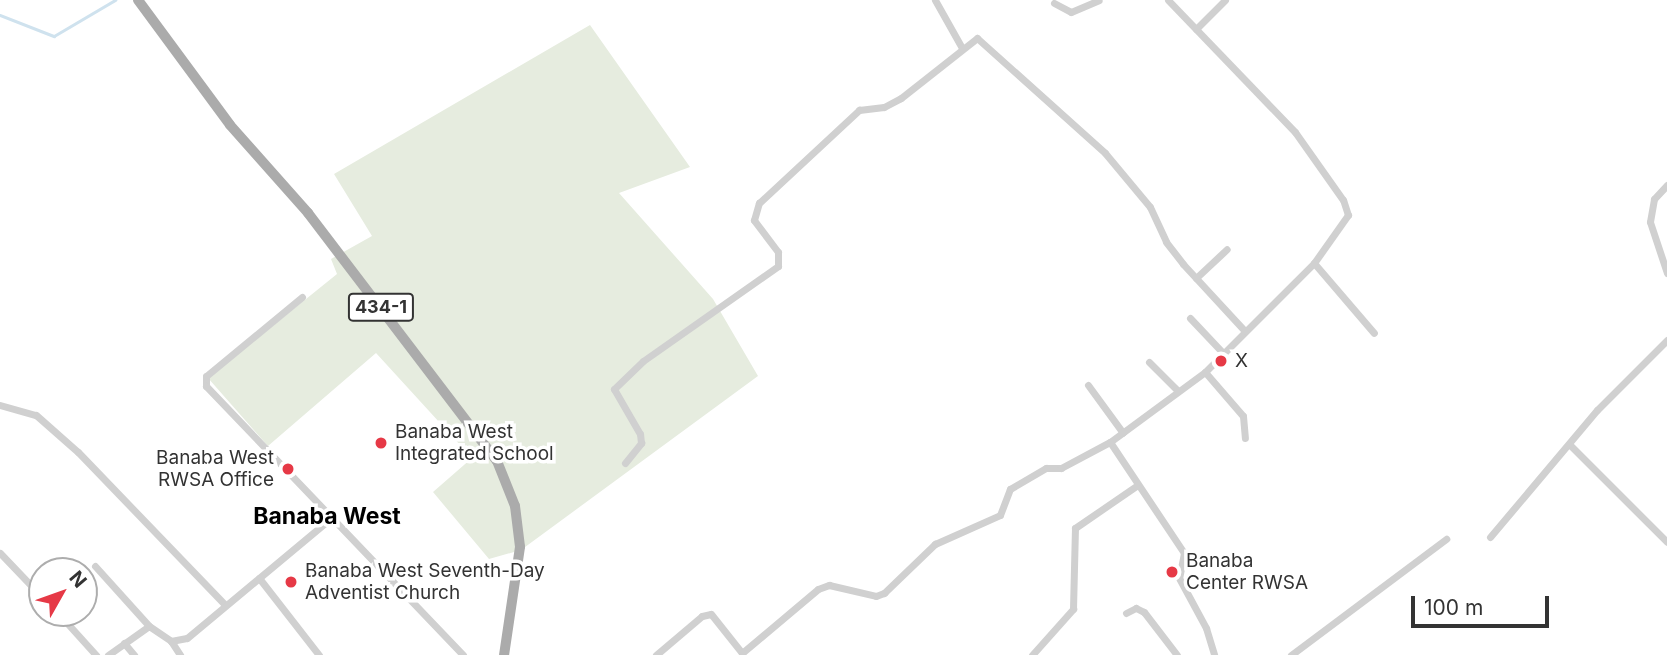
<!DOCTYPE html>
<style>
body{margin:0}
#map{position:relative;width:1667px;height:655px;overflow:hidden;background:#fff;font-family:Inter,sans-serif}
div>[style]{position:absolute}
.green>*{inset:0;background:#e6ecdf}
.stream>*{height:2.5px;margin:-1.25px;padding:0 1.25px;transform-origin:1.25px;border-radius:1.25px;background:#cfe2ee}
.street>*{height:7px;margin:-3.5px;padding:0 3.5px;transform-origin:3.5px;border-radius:3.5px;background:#d0d0d0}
.primary>*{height:10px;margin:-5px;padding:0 5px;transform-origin:5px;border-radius:5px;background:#ababab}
.dots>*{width:19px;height:19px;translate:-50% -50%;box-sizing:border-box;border:4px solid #fff;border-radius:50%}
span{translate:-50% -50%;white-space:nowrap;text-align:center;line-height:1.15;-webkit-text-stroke:7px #fff;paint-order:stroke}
.shield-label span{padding:2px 5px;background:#fff;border:2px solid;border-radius:5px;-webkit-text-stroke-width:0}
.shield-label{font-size:18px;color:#333;font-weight:700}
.poi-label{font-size:19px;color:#333}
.left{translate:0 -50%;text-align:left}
.right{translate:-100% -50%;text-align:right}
.quarter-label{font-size:23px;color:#000;font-weight:700}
.north{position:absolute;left:28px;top:557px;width:70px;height:70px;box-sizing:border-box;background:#fff;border:2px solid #adadad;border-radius:50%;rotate:50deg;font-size:19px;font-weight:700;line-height:28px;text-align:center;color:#333}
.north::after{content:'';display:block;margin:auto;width:24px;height:32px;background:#e63946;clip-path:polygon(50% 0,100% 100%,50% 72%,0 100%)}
.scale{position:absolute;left:1411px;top:596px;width:138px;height:32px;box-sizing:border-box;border:4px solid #333;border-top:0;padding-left:9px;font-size:21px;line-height:24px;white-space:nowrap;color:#333;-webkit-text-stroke:5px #fff;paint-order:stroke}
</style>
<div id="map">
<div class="green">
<i style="clip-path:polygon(590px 25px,690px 167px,619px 193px,713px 299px,758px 376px,521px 550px,489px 559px,433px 492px,472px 458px,376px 353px,268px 446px,208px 378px,337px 274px,331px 259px,372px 236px,334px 174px)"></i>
</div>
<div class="stream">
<i style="left:0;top:15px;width:58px;rotate:21.3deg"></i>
<i style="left:54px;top:36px;width:71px;rotate:-30.5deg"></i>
</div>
<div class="street">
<i style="left:935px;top:0;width:55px;rotate:60.6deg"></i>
<i style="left:1054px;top:3px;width:19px;rotate:28deg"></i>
<i style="left:1071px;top:12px;width:30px;rotate:-23deg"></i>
<i style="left:1196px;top:29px;width:41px;rotate:-45deg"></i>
<i style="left:1667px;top:185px;width:19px;rotate:133deg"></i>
<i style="left:1654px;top:199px;width:23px;rotate:100deg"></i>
<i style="left:1650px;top:222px;width:54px;rotate:71.6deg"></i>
<i style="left:1314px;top:263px;width:92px;rotate:49.4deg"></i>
<i style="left:1196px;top:278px;width:42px;rotate:-43.1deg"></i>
<i style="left:302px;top:297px;width:124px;rotate:140.5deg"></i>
<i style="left:206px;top:376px;width:10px;rotate:90deg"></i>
<i style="left:206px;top:386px;width:372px;rotate:46.3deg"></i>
<i style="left:1190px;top:318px;width:48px;rotate:46.7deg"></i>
<i style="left:1149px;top:362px;width:40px;rotate:45deg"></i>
<i style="left:1205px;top:372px;width:58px;rotate:49.2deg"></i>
<i style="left:1243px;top:416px;width:22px;rotate:85deg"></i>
<i style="left:1088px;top:385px;width:59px;rotate:53.9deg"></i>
<i style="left:0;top:405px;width:37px;rotate:16deg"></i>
<i style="left:36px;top:415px;width:56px;rotate:41.4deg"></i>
<i style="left:78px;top:452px;width:212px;rotate:46.1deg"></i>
<i style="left:1110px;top:442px;width:118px;rotate:-36.4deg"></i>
<i style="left:1205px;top:372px;width:154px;rotate:-45deg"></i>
<i style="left:1314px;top:263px;width:59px;rotate:-54.7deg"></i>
<i style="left:1348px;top:215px;width:16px;rotate:-108deg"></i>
<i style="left:1343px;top:200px;width:83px;rotate:-125.2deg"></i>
<i style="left:1295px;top:132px;width:183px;rotate:-133.9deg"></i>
<i style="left:1570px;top:445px;width:137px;rotate:45deg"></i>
<i style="left:625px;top:463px;width:26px;rotate:-51deg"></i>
<i style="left:641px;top:443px;width:9px;rotate:-96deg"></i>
<i style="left:640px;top:434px;width:52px;rotate:-120deg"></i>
<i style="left:614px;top:389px;width:40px;rotate:-44deg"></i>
<i style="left:643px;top:361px;width:165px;rotate:-35.1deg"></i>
<i style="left:778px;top:266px;width:14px;rotate:-90deg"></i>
<i style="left:778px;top:252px;width:40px;rotate:-127deg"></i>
<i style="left:754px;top:220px;width:18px;rotate:-74deg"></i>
<i style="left:759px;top:203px;width:137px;rotate:-42.9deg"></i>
<i style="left:859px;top:110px;width:25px;rotate:-7deg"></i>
<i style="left:884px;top:107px;width:19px;rotate:-28deg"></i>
<i style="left:901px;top:98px;width:97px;rotate:-38.3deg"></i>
<i style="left:977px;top:38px;width:172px;rotate:41.9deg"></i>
<i style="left:1105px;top:153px;width:70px;rotate:50.2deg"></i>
<i style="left:1150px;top:207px;width:38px;rotate:65deg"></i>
<i style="left:1166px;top:242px;width:28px;rotate:52deg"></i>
<i style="left:1183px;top:264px;width:90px;rotate:47.3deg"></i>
<i style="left:1490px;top:537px;width:166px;rotate:-49.9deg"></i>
<i style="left:1597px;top:410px;width:99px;rotate:-45deg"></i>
<i style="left:0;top:553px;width:61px;rotate:46.3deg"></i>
<i style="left:95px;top:566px;width:81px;rotate:48deg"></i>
<i style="left:259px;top:578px;width:98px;rotate:52.1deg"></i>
<i style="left:58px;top:613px;width:57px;rotate:47.9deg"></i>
<i style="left:1126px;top:613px;width:11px;rotate:-27deg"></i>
<i style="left:1136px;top:608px;width:9px;rotate:27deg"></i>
<i style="left:1144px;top:612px;width:54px;rotate:52.5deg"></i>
<i style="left:171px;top:641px;width:17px;rotate:57deg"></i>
<i style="left:124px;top:643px;width:16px;rotate:50deg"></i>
<i style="left:108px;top:655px;width:50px;rotate:-35.3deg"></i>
<i style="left:149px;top:626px;width:27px;rotate:34deg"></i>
<i style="left:171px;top:641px;width:16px;rotate:-11deg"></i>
<i style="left:187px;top:638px;width:189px;rotate:-39.8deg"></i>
<i style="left:656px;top:655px;width:60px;rotate:-40.3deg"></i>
<i style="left:702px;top:616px;width:9px;rotate:-13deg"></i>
<i style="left:711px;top:614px;width:50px;rotate:51.5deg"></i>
<i style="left:742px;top:653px;width:99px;rotate:-40.1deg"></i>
<i style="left:818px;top:589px;width:12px;rotate:-20deg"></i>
<i style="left:829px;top:585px;width:48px;rotate:13.2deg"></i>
<i style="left:876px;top:596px;width:9px;rotate:-21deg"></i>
<i style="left:884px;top:593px;width:71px;rotate:-43.9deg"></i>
<i style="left:935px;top:544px;width:71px;rotate:-24deg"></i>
<i style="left:1000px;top:515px;width:28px;rotate:-69deg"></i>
<i style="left:1010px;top:489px;width:42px;rotate:-30.3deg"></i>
<i style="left:1046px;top:468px;width:15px"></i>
<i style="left:1061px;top:468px;width:55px;rotate:-28deg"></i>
<i style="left:1110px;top:442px;width:133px;rotate:56.3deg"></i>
<i style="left:1184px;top:553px;width:25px;rotate:101deg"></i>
<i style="left:1179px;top:578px;width:57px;rotate:61.6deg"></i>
<i style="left:1206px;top:628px;width:28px;rotate:73deg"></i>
<i style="left:1032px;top:655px;width:62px;rotate:-48.3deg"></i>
<i style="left:1073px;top:609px;width:81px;rotate:-88.6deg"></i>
<i style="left:1075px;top:528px;width:74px;rotate:-34.5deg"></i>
<i style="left:1291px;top:655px;width:194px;rotate:-36.8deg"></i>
</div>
<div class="primary">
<i style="left:138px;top:0;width:155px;rotate:53.6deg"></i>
<i style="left:230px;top:125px;width:118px;rotate:48.4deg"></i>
<i style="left:308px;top:213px;width:312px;rotate:52.7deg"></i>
<i style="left:497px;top:461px;width:48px;rotate:68.2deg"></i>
<i style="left:515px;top:506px;width:41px;rotate:83deg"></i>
<i style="left:520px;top:547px;width:109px;rotate:98.4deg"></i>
</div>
<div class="dots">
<i style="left:1221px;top:361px;background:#e63946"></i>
<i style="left:381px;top:443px;background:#e63946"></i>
<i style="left:288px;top:469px;background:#e63946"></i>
<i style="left:1172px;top:572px;background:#e63946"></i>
<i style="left:291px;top:582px;background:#e63946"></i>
</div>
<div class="shield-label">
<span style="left:381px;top:307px">434-1</span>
</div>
<div class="poi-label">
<span class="left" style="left:1235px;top:361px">X</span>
<span class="left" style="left:395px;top:443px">Banaba West<br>Integrated School</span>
<span class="right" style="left:274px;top:469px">Banaba West<br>RWSA Office</span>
<span class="left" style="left:1186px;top:572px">Banaba<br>Center RWSA</span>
<span class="left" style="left:305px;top:582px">Banaba West Seventh-Day<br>Adventist Church</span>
</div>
<div class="quarter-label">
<span style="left:327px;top:516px">Banaba West</span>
</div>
<div class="north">N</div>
<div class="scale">100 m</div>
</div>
